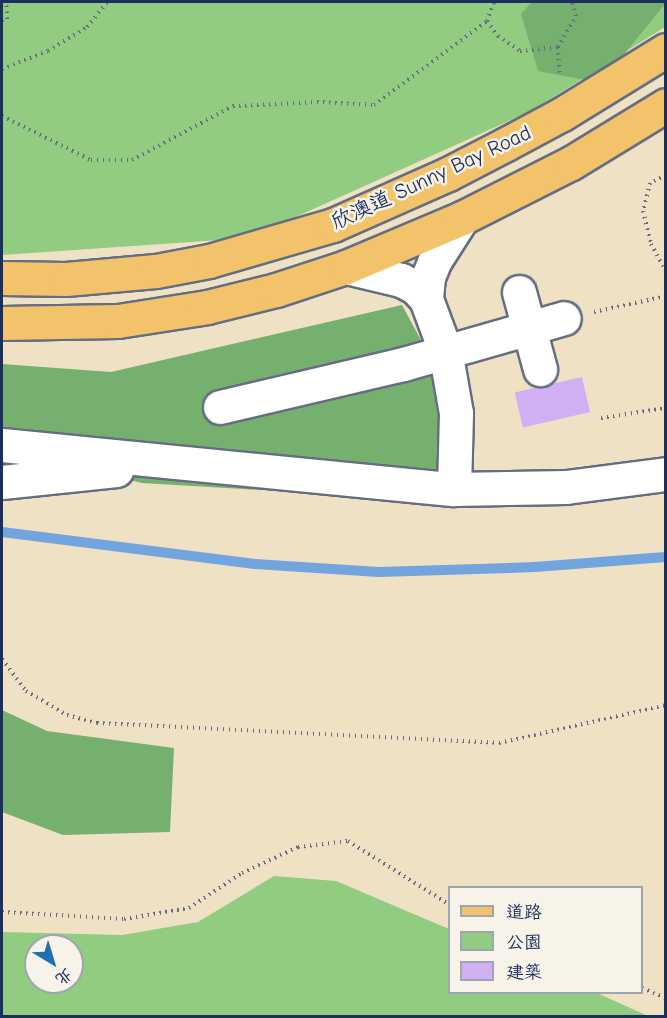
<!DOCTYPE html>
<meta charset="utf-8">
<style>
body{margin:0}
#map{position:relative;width:667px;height:1018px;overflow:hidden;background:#efe1c4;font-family:"Comic Neue","LXGW WenKai TC",sans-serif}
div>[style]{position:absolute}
.green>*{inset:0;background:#92cc80}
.forest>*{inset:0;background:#75b06e}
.stream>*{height:10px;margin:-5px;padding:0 5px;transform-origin:5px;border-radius:5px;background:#72a4dd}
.building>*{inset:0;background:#d1aff3;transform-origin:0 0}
.path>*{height:4px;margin-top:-2px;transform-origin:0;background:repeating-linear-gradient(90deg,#656d82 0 1.5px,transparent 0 6px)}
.roads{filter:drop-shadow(2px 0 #656d82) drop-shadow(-2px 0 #656d82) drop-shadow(0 2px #656d82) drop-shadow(0 -2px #656d82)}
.minor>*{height:33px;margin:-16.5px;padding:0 16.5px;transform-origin:16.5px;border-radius:16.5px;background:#fff}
.major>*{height:33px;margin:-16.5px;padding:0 16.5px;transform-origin:16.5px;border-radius:16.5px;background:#f2c36a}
span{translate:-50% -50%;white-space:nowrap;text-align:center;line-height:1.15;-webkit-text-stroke:5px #f7f3e8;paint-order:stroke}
.street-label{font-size:21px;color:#1b2f5e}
.frame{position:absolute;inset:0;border:3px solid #1b2f5e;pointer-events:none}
.legend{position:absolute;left:448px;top:886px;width:195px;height:108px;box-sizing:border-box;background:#f7f3e8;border:2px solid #9fa5b1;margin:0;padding:8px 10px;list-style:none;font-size:18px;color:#1b2f5e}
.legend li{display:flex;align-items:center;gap:12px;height:30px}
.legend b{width:30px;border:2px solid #9fa5b1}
.north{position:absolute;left:24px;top:934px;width:60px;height:60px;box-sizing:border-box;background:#f7f3e8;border:2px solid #9fa5b1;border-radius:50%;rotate:142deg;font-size:16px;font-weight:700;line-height:24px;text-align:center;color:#1b2f5e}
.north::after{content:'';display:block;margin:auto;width:21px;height:27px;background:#1f6fb2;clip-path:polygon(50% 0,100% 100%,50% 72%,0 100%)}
</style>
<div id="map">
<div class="green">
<i style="clip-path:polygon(2px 2px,665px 2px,665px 27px,531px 111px,249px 238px,2px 255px)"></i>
<i style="clip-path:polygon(evenodd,274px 876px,336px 881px,449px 929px,450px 992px,597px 993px,648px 1016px,2px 1016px,2px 932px,122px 935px,198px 922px,274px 876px,36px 946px,72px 946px,72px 982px,36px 982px,36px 946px)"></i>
</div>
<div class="forest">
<i style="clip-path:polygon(532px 2px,665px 2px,665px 4px,601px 83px,538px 71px,521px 14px)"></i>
<i style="clip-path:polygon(402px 305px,437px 370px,444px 437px,434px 500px,142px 483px,2px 449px,2px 364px,111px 372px)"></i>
<i style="clip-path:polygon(2px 710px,47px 731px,174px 748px,170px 832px,63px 835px,2px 812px)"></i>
</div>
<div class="stream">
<i style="left:2px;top:532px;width:255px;rotate:7.2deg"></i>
<i style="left:255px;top:564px;width:124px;rotate:3.7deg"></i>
<i style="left:379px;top:572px;width:156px;rotate:-1.8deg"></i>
<i style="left:535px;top:567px;width:131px;rotate:-4.4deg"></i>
</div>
<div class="building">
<i style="left:582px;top:377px;width:36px;height:69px;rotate:77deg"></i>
</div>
<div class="path">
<i style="left:2px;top:20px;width:5px;rotate:-11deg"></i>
<i style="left:7px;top:19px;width:17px;rotate:-93deg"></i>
<i style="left:487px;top:21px;width:19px;rotate:54deg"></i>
<i style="left:498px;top:36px;width:27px;rotate:34deg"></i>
<i style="left:520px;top:51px;width:38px;rotate:-6deg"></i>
<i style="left:558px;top:47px;width:30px;rotate:86deg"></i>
<i style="left:558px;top:47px;width:36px;rotate:-60deg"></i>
<i style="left:576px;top:16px;width:15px;rotate:-106deg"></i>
<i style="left:2px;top:69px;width:49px;rotate:-21.4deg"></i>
<i style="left:48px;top:51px;width:46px;rotate:-31.6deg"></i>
<i style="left:87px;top:27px;width:32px;rotate:-51deg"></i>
<i style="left:2px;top:116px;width:99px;rotate:26.3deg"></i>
<i style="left:91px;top:160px;width:41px"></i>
<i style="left:132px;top:160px;width:115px;rotate:-28.1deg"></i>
<i style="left:233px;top:106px;width:84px;rotate:-2.7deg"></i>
<i style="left:317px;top:102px;width:57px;rotate:3deg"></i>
<i style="left:374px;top:105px;width:141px;rotate:-36.6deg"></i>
<i style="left:487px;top:21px;width:20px;rotate:-70deg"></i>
<i style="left:666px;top:175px;width:18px;rotate:153deg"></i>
<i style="left:650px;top:183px;width:29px;rotate:104deg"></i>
<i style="left:643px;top:211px;width:34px;rotate:76deg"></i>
<i style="left:651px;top:244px;width:31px;rotate:61deg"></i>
<i style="left:594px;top:312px;width:74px;rotate:-12.5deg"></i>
<i style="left:601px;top:418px;width:66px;rotate:-8.7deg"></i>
<i style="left:2px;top:659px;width:40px;rotate:53deg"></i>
<i style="left:26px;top:691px;width:48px;rotate:30.3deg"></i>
<i style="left:67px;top:715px;width:31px;rotate:15deg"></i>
<i style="left:97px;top:723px;width:402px;rotate:2.8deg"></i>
<i style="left:499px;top:743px;width:171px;rotate:-12.8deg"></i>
<i style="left:2px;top:912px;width:122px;rotate:3.3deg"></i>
<i style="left:124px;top:919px;width:66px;rotate:-9.6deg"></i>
<i style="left:189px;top:908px;width:64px;rotate:-33.4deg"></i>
<i style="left:242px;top:873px;width:62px;rotate:-24.9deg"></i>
<i style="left:298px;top:847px;width:50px;rotate:-6.8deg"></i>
<i style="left:348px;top:841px;width:120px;rotate:32.1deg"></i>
<i style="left:642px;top:988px;width:26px;rotate:23deg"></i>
</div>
<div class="roads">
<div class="minor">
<i style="left:346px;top:267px;width:57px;rotate:13.3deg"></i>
<i style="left:401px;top:280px;width:16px;rotate:27deg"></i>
<i style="left:415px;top:287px;width:16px;rotate:47deg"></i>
<i style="left:426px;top:299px;width:54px;rotate:69.6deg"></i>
<i style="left:445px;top:350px;width:64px;rotate:80.1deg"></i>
<i style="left:456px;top:413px;width:76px;rotate:91.5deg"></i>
<i style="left:519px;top:292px;width:80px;rotate:74.7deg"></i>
<i style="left:426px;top:299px;width:22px;rotate:-85deg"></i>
<i style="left:428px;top:277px;width:18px;rotate:-68deg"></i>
<i style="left:435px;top:260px;width:50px;rotate:-57.3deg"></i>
<i style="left:220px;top:407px;width:188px;rotate:-13.2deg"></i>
<i style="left:403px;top:364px;width:167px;rotate:-15.9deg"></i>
<i style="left:2px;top:445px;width:454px;rotate:5.6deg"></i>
<i style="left:454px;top:489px;width:112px;rotate:-1deg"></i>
<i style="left:566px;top:487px;width:101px;rotate:-7.4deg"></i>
<i style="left:2px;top:482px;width:115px;rotate:-6deg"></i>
</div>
<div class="major">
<i style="left:2px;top:278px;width:64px;rotate:0.9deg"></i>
<i style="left:66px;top:279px;width:90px;rotate:-5.1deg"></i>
<i style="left:156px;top:271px;width:54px;rotate:-10.7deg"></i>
<i style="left:209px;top:261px;width:129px;rotate:-16.2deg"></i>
<i style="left:333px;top:225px;width:126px;rotate:-23.9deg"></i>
<i style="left:448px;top:174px;width:65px;rotate:-27.3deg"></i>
<i style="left:506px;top:144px;width:64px;rotate:-28.2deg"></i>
<i style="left:562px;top:114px;width:122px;rotate:-31.6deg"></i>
<i style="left:2px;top:323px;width:116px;rotate:-1deg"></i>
<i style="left:118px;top:321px;width:90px;rotate:-8.9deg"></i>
<i style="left:207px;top:307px;width:71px;rotate:-13.8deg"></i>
<i style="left:276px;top:290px;width:74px;rotate:-18.2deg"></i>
<i style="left:346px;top:267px;width:126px;rotate:-22.9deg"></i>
<i style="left:462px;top:218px;width:122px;rotate:-26.8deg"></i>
<i style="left:571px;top:163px;width:111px;rotate:-31.4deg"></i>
</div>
</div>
<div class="street-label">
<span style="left:431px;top:177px;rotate:-25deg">欣澳道 Sunny Bay Road</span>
</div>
<div class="frame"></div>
<ul class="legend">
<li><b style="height:8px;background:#f2c36a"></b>道路</li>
<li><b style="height:16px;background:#92cc80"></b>公園</li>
<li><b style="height:16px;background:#d1aff3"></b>建築</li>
</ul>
<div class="north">北</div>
</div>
